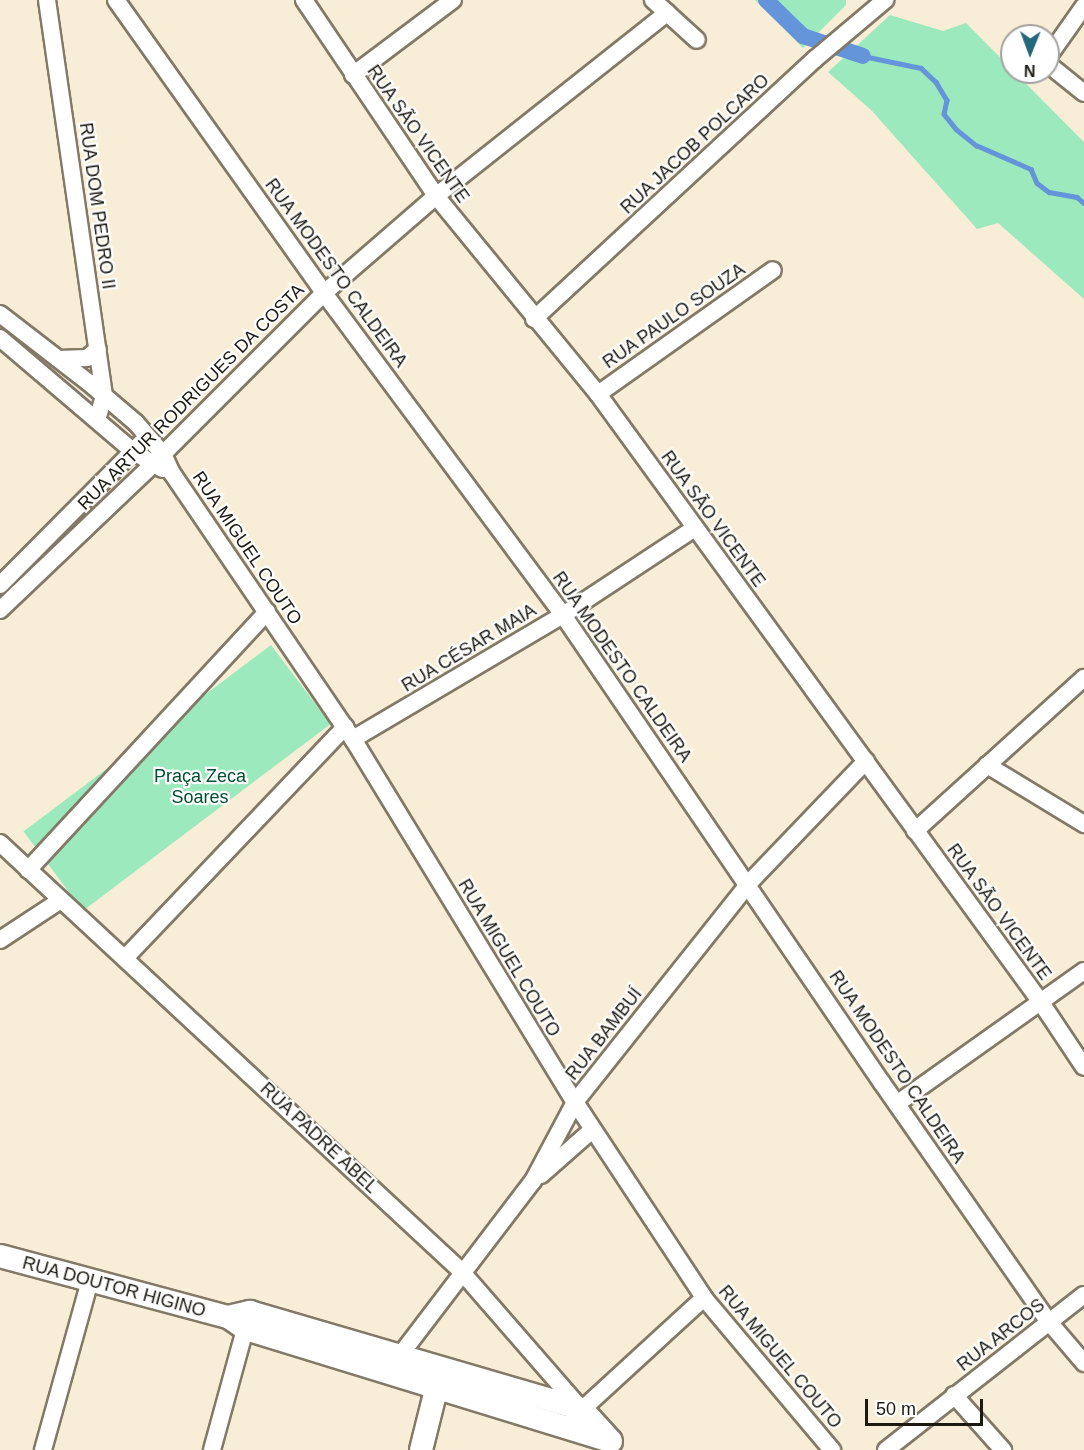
<!DOCTYPE html>
<meta charset="utf-8">
<style>
body{margin:0}
#map{position:relative;width:1084px;height:1450px;overflow:hidden;background:#f8eed8;font-family:Helvetica,sans-serif}
div>[style]{position:absolute}
.green>*{inset:0;background:#9ce9bd;transform-origin:0 0}
.stream>*{height:4.5px;margin:-2.25px;padding:0 2.25px;transform-origin:2.25px;border-radius:2.25px;background:#6494d9}
.canal>*{height:16px;margin:-8px;padding:0 8px;transform-origin:8px;border-radius:8px;background:#6494d9}
.roads{filter:drop-shadow(2px 0 #827966) drop-shadow(-2px 0 #827966) drop-shadow(0 2px #827966) drop-shadow(0 -2px #827966)}
.street>*{height:16px;margin:-8px;padding:0 8px;transform-origin:8px;border-radius:8px;background:#fff}
.secondary>*{height:22px;margin:-11px;padding:0 11px;transform-origin:11px;border-radius:11px;background:#fff}
span{translate:-50% -50%;white-space:nowrap;text-align:center;line-height:1.15;-webkit-text-stroke:4.5px #fff;paint-order:stroke}
.street-label{font-size:18px;color:#1c1911}
.park-label{font-size:18px;color:#004f2f}
.north{position:absolute;left:1000px;top:24px;width:60px;height:60px;box-sizing:border-box;background:#fff;border:2px solid #a4a3a0;border-radius:50%;rotate:181deg;font-size:16px;font-weight:700;line-height:24px;text-align:center;color:#1c1911}
.north::after{content:'';display:block;margin:auto;width:21px;height:27px;background:#246879;clip-path:polygon(50% 0,100% 100%,50% 72%,0 100%)}
.scale{position:absolute;left:865px;top:1399px;width:118px;height:27px;box-sizing:border-box;border:3px solid #1c1911;border-top:0;padding-left:8px;font-size:18px;line-height:21px;white-space:nowrap;color:#1c1911;-webkit-text-stroke:4px #fff;paint-order:stroke}
</style>
<div id="map">
<div class="green">
<i style="clip-path:polygon(755px 0,846px 0,846px 5px,803px 48px)"></i>
<i style="clip-path:polygon(890px 15px,943px 31px,966px 23px,1084px 142px,1084px 299px,998px 223px,977px 229px,872px 111px,828px 72px)"></i>
<i style="left:271px;top:645px;width:99px;height:310px;rotate:53deg"></i>
</div>
<div class="stream">
<i style="left:863px;top:56px;width:59px;rotate:11.7deg"></i>
<i style="left:921px;top:68px;width:21px;rotate:43deg"></i>
<i style="left:936px;top:82px;width:21px;rotate:59deg"></i>
<i style="left:947px;top:100px;width:14px;rotate:102deg"></i>
<i style="left:944px;top:114px;width:19px;rotate:51deg"></i>
<i style="left:956px;top:129px;width:26px;rotate:39deg"></i>
<i style="left:976px;top:145px;width:60px;rotate:23.6deg"></i>
<i style="left:1031px;top:169px;width:15px;rotate:67deg"></i>
<i style="left:1037px;top:183px;width:15px;rotate:37deg"></i>
<i style="left:1049px;top:192px;width:28px;rotate:10deg"></i>
<i style="left:1077px;top:197px;width:9px;rotate:41deg"></i>
</div>
<div class="canal">
<i style="left:766px;top:0;width:52px;rotate:44.2deg"></i>
<i style="left:803px;top:36px;width:63px;rotate:18.4deg"></i>
</div>
<div class="roads">
<div class="street">
<i style="left:47px;top:0;width:400px;rotate:81.8deg"></i>
<i style="left:104px;top:396px;width:22px;rotate:106deg"></i>
<i style="left:116px;top:0;width:359px;rotate:54.6deg"></i>
<i style="left:324px;top:293px;width:401px;rotate:53.4deg"></i>
<i style="left:563px;top:615px;width:566px;rotate:55.72deg"></i>
<i style="left:882px;top:1083px;width:292px;rotate:55.1deg"></i>
<i style="left:1049px;top:1322px;width:54px;rotate:49.5deg"></i>
<i style="left:304px;top:0;width:236px;rotate:56deg"></i>
<i style="left:436px;top:196px;width:256px;rotate:50.7deg"></i>
<i style="left:598px;top:394px;width:751px;rotate:53.94deg"></i>
<i style="left:1040px;top:1001px;width:79px;rotate:56.3deg"></i>
<i style="left:653px;top:0;width:59px;rotate:42.3deg"></i>
<i style="left:1048px;top:57px;width:62px;rotate:-54.8deg"></i>
<i style="left:1048px;top:64px;width:46px;rotate:38.9deg"></i>
<i style="left:353px;top:75px;width:125px;rotate:-36.9deg"></i>
<i style="left:0;top:314px;width:111px;rotate:37.7deg"></i>
<i style="left:88px;top:382px;width:63px;rotate:40.5deg"></i>
<i style="left:136px;top:423px;width:41px;rotate:48.9deg"></i>
<i style="left:163px;top:454px;width:21px;rotate:65deg"></i>
<i style="left:172px;top:473px;width:322px;rotate:55.8deg"></i>
<i style="left:353px;top:739px;width:426px;rotate:58.6deg"></i>
<i style="left:575px;top:1102px;width:235px;rotate:56.6deg"></i>
<i style="left:704px;top:1298px;width:199px;rotate:49.9deg"></i>
<i style="left:534px;top:319px;width:383px;rotate:-42.8deg"></i>
<i style="left:815px;top:59px;width:92px;rotate:-40.1deg"></i>
<i style="left:0;top:338px;width:176px;rotate:40.4deg"></i>
<i style="left:134px;top:452px;width:33px;rotate:31deg"></i>
<i style="left:58px;top:359px;width:29px;rotate:-2deg"></i>
<i style="left:87px;top:358px;width:14px;rotate:-39deg"></i>
<i style="left:598px;top:394px;width:214px;rotate:-35.3deg"></i>
<i style="left:0;top:585px;width:200px;rotate:-45.2deg"></i>
<i style="left:0;top:610px;width:209px;rotate:-43.6deg"></i>
<i style="left:151px;top:466px;width:245px;rotate:-45deg"></i>
<i style="left:324px;top:293px;width:148px;rotate:-40.9deg"></i>
<i style="left:436px;top:196px;width:295px;rotate:-38.4deg"></i>
<i style="left:353px;top:739px;width:244px;rotate:-30.6deg"></i>
<i style="left:563px;top:615px;width:158px;rotate:-33.4deg"></i>
<i style="left:987px;top:765px;width:114px;rotate:31.3deg"></i>
<i style="left:915px;top:831px;width:228px;rotate:-42.2deg"></i>
<i style="left:0;top:843px;width:629px;rotate:42.87deg"></i>
<i style="left:461px;top:1271px;width:183px;rotate:49deg"></i>
<i style="left:28px;top:870px;width:352px;rotate:-47.2deg"></i>
<i style="left:0;top:940px;width:73px;rotate:-33.3deg"></i>
<i style="left:126px;top:957px;width:318px;rotate:-46.4deg"></i>
<i style="left:898px;top:1103px;width:228px;rotate:-35.4deg"></i>
<i style="left:541px;top:1175px;width:68px;rotate:-41.4deg"></i>
<i style="left:409px;top:1361px;width:11px;rotate:-139deg"></i>
<i style="left:401px;top:1354px;width:218px;rotate:-52.7deg"></i>
<i style="left:533px;top:1181px;width:89px;rotate:-62deg"></i>
<i style="left:575px;top:1102px;width:280px;rotate:-51.5deg"></i>
<i style="left:749px;top:883px;width:169px;rotate:-46.2deg"></i>
<i style="left:954px;top:1395px;width:74px;rotate:48.3deg"></i>
<i style="left:574px;top:1417px;width:176px;rotate:-42.5deg"></i>
<i style="left:43px;top:1450px;width:175px;rotate:-74.5deg"></i>
<i style="left:212px;top:1450px;width:137px;rotate:-74.7deg"></i>
<i style="left:886px;top:1450px;width:251px;rotate:-38.1deg"></i>
</div>
<div class="secondary">
<i style="left:0;top:1256px;width:236px;rotate:15deg"></i>
<i style="left:228px;top:1317px;width:22px;rotate:34deg"></i>
<i style="left:246px;top:1329px;width:382px;rotate:17.1deg"></i>
<i style="left:228px;top:1317px;width:23px;rotate:-13deg"></i>
<i style="left:250px;top:1312px;width:346px;rotate:16.3deg"></i>
<i style="left:582px;top:1409px;width:42px;rotate:47.9deg"></i>
<i style="left:421px;top:1450px;width:66px;rotate:-76deg"></i>
</div>
</div>
<div class="street-label">
<span style="left:418px;top:134px;rotate:55deg">RUA SÃO VICENTE</span>
<span style="left:695px;top:144px;rotate:-43deg">RUA JACOB POLCARO</span>
<span style="left:97px;top:206px;rotate:82deg">RUA DOM PEDRO II</span>
<span style="left:336px;top:273px;rotate:54deg">RUA MODESTO CALDEIRA</span>
<span style="left:674px;top:316px;rotate:-35deg">RUA PAULO SOUZA</span>
<span style="left:191px;top:397px;rotate:-45deg">RUA ARTUR RODRIGUES DA COSTA</span>
<span style="left:713px;top:519px;rotate:54deg">RUA SÃO VICENTE</span>
<span style="left:247px;top:548px;rotate:56deg">RUA MIGUEL COUTO</span>
<span style="left:469px;top:648px;rotate:-31deg">RUA CÉSAR MAIA</span>
<span style="left:622px;top:667px;rotate:55deg">RUA MODESTO CALDEIRA</span>
<span style="left:999px;top:912px;rotate:54deg">RUA SÃO VICENTE</span>
<span style="left:509px;top:958px;rotate:59deg">RUA MIGUEL COUTO</span>
<span style="left:604px;top:1034px;rotate:-52deg">RUA BAMBUÍ</span>
<span style="left:897px;top:1067px;rotate:56deg">RUA MODESTO CALDEIRA</span>
<span style="left:319px;top:1138px;rotate:43deg">RUA PADRE ABEL</span>
<span style="left:114px;top:1287px;rotate:15deg">RUA DOUTOR HIGINO</span>
<span style="left:1001px;top:1335px;rotate:-38deg">RUA ARCOS</span>
<span style="left:780px;top:1357px;rotate:50deg">RUA MIGUEL COUTO</span>
</div>
<div class="park-label">
<span style="left:200px;top:787px">Praça Zeca<br>Soares</span>
</div>
<div class="north">N</div>
<div class="scale">50 m</div>
</div>
